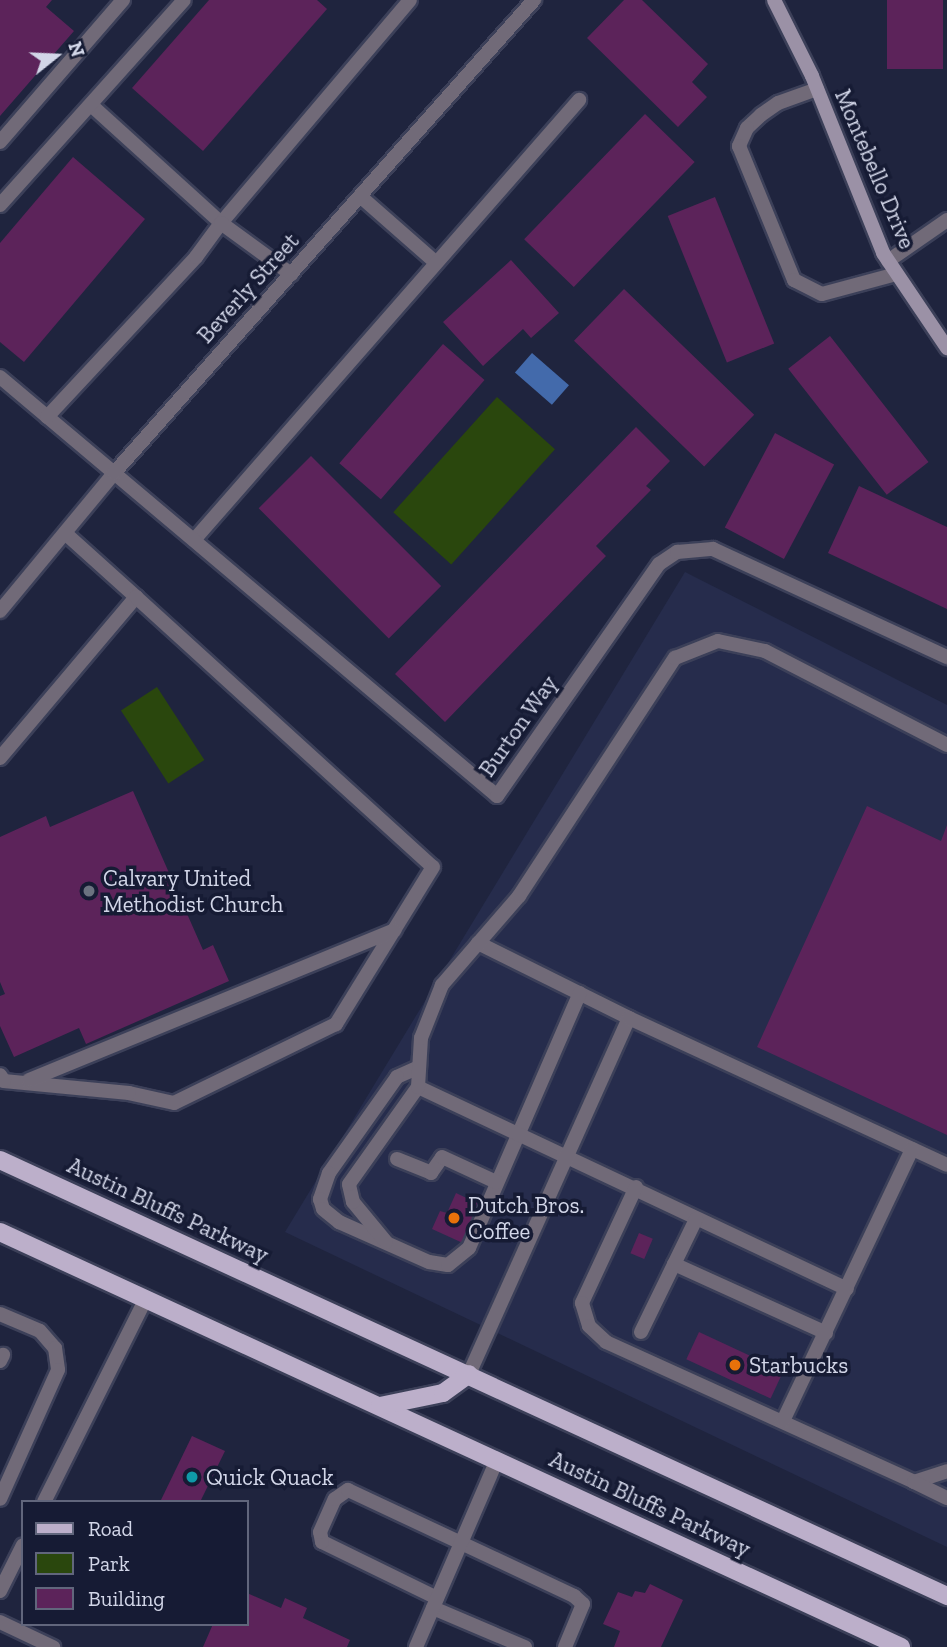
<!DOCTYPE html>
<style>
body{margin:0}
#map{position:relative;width:947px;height:1647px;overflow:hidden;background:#1f243e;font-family:"Zilla Slab",serif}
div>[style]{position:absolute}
.built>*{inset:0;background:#262c4c}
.green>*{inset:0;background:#2a470d;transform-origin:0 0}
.water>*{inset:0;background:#436aab;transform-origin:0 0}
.building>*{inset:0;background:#5c235a;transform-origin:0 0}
.roads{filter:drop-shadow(2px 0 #3c4059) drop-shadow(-2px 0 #3c4059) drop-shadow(0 2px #3c4059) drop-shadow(0 -2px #3c4059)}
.lane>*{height:14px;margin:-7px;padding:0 7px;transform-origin:7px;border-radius:7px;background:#716a78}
.street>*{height:14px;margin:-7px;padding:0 7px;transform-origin:7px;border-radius:7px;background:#716a78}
.secondary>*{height:14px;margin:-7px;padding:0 7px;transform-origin:7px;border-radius:7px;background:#9b91a6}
.primary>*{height:18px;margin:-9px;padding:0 9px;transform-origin:9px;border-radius:9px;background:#bcafca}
.dots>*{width:19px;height:19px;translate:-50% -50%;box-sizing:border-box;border:4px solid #161b34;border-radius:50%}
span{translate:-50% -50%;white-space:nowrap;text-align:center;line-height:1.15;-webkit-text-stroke:7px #161b34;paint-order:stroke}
.street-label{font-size:23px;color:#d2d6e8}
.poi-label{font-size:23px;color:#d2d6e8}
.left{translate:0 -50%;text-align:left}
.legend{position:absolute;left:21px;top:1500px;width:228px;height:126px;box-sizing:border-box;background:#161b34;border:2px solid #61667c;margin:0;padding:9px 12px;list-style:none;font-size:21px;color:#d2d6e8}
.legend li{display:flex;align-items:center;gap:14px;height:35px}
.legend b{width:35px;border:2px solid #61667c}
.north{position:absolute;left:21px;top:21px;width:70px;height:70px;-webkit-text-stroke:5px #161b34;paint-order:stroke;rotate:72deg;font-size:19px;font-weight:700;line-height:28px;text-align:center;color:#d2d6e8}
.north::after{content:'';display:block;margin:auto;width:24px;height:32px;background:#d2d6e8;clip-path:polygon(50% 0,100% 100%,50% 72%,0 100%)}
</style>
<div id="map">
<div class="built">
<i style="clip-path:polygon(685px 572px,947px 705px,947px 1547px,285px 1232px)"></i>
</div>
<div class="green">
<i style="left:497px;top:397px;width:78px;height:155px;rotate:42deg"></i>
<i style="left:157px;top:687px;width:87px;height:43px;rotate:57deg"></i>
</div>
<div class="water">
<i style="left:532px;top:353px;width:49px;height:26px;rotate:41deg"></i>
</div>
<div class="building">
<i style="clip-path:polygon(0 0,52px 0,46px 7px,74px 31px,0 116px)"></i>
<i style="clip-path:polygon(209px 0,317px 0,327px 9px,203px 151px,132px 88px)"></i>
<i style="clip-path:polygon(624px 0,642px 0,708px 64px,692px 82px,707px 97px,678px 127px,587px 38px)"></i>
<i style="left:887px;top:0;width:56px;height:69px"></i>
<i style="left:645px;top:114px;width:69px;height:174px;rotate:44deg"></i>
<i style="clip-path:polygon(73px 157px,145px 219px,24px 362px,0 342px,0 243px)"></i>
<i style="left:715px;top:197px;width:158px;height:51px;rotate:68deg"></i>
<i style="clip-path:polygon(511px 260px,559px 313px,531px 338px,523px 329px,483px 366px,443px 322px)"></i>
<i style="left:624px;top:289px;width:181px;height:72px;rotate:44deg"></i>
<i style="left:830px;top:336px;width:160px;height:53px;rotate:52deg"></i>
<i style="left:443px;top:344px;width:55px;height:158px;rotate:41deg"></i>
<i style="clip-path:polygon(636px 427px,670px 461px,646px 486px,651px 490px,596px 546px,606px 556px,445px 722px,395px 674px)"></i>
<i style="left:775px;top:433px;width:67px;height:107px;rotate:28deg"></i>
<i style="left:311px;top:456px;width:184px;height:74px;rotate:45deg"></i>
<i style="clip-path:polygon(859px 486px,947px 527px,947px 609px,828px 553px)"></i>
<i style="clip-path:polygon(133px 791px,203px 950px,213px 945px,229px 981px,86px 1044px,79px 1028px,14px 1057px,0 1026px,0 996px,5px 994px,0 982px,0 837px,46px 816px,50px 827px)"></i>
<i style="clip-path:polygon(867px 806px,941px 841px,947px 825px,947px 1135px,757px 1047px)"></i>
<i style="clip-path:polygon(456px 1193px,477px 1203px,465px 1244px,432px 1229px,440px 1211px,447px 1213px)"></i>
<i style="left:639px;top:1233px;width:15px;height:22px;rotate:23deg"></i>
<i style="left:699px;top:1332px;width:93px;height:30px;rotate:25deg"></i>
<i style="clip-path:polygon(192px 1436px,225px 1451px,200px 1502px,160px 1502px)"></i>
<i style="clip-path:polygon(650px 1584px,683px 1600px,661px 1647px,614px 1647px,620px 1631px,603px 1624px,618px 1592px,632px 1597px,635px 1591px,645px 1593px)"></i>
<i style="clip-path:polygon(247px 1593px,281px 1608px,285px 1598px,307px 1608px,303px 1618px,350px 1640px,347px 1647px,203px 1647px,213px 1624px,247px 1624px)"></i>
</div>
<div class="roads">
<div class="lane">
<i style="left:817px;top:89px;width:41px;rotate:160.3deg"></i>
<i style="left:778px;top:103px;width:21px;rotate:145deg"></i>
<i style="left:761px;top:115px;width:19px;rotate:137deg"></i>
<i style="left:747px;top:128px;width:20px;rotate:114deg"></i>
<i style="left:739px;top:146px;width:145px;rotate:67.7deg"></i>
<i style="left:794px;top:280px;width:31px;rotate:27deg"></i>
<i style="left:822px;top:294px;width:77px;rotate:-15.1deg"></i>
<i style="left:91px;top:105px;width:176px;rotate:42.2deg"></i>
<i style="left:221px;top:223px;width:292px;rotate:-49.7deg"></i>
<i style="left:0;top:142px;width:188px;rotate:-49.1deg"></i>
<i style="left:360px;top:196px;width:100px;rotate:41.3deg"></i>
<i style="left:0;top:205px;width:275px;rotate:-48.1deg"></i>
<i style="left:888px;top:261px;width:72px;rotate:-34.8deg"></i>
<i style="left:0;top:377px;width:149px;rotate:40.1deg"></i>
<i style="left:47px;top:417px;width:219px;rotate:-47deg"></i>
<i style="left:196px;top:257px;width:42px;rotate:-53.7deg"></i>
<i style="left:221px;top:223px;width:87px;rotate:36.1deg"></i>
<i style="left:65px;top:533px;width:96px;rotate:42deg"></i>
<i style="left:194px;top:540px;width:585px;rotate:-48.81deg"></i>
<i style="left:0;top:758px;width:211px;rotate:-49.8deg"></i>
<i style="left:136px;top:597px;width:401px;rotate:42.3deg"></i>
<i style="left:433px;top:867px;width:185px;rotate:121.7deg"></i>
<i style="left:336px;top:1024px;width:180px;rotate:154deg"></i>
<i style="left:174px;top:1103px;width:46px;rotate:-167.5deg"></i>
<i style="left:129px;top:1093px;width:126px;rotate:-174.5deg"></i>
<i style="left:4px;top:1081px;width:7px;rotate:-124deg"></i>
<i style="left:478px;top:943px;width:169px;rotate:26.4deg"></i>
<i style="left:417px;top:1068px;width:22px;rotate:156deg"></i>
<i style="left:397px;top:1077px;width:118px;rotate:125.3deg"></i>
<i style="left:329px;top:1173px;width:28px;rotate:109deg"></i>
<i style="left:320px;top:1199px;width:10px;rotate:73deg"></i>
<i style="left:323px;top:1209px;width:21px;rotate:39deg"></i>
<i style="left:339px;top:1222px;width:98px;rotate:24deg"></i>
<i style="left:429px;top:1262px;width:19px;rotate:9deg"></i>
<i style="left:448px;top:1265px;width:27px;rotate:-39deg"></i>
<i style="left:469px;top:1248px;width:278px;rotate:-66.5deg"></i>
<i style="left:29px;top:1080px;width:395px;rotate:-22.3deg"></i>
<i style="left:418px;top:1087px;width:474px;rotate:25.2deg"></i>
<i style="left:397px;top:1159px;width:37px;rotate:22deg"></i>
<i style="left:431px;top:1173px;width:19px;rotate:-55deg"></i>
<i style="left:442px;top:1157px;width:60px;rotate:24.8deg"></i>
<i style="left:636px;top:1187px;width:128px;rotate:115deg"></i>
<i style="left:582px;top:1303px;width:24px;rotate:73deg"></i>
<i style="left:589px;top:1326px;width:23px;rotate:43deg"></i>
<i style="left:606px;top:1342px;width:338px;rotate:24.4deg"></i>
<i style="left:914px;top:1482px;width:35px;rotate:-18deg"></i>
<i style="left:386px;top:1242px;width:52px;rotate:-129.5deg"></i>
<i style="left:353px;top:1202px;width:18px;rotate:-103deg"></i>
<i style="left:349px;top:1184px;width:119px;rotate:-54.6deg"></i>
<i style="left:418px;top:1087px;width:49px;rotate:-86.5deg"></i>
<i style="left:421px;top:1038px;width:57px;rotate:-68.4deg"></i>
<i style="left:442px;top:985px;width:118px;rotate:-49.1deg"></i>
<i style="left:519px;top:896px;width:285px;rotate:-56.8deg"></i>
<i style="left:675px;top:658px;width:46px;rotate:-21.6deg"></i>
<i style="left:718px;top:641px;width:48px;rotate:12deg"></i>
<i style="left:765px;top:651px;width:205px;rotate:27.3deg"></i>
<i style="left:674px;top:1264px;width:167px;rotate:24.4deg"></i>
<i style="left:0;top:1314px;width:43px;rotate:23deg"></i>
<i style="left:40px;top:1331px;width:23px;rotate:49deg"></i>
<i style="left:55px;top:1348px;width:22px;rotate:82deg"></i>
<i style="left:58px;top:1370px;width:141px;rotate:114.2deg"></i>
<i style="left:641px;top:1332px;width:126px;rotate:-64deg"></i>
<i style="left:0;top:1361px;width:7px;rotate:-63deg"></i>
<i style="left:469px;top:1374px;width:390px;rotate:-65.8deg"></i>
<i style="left:629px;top:1018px;width:350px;rotate:24.8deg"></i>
<i style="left:783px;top:1421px;width:301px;rotate:-64.6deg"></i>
<i style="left:914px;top:1482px;width:37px;rotate:26deg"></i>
<i style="left:44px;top:1502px;width:228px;rotate:-63.4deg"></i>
<i style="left:0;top:1591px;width:51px;rotate:-63.4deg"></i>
<i style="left:437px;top:1598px;width:128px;rotate:-154deg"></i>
<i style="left:322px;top:1542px;width:10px;rotate:-101deg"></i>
<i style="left:320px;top:1532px;width:36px;rotate:-66deg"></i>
<i style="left:335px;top:1499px;width:16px;rotate:-35deg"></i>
<i style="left:348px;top:1490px;width:250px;rotate:25.1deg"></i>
<i style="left:574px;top:1596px;width:12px;rotate:42deg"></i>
<i style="left:583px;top:1604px;width:47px;rotate:112.7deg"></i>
<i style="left:433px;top:1608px;width:100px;rotate:23deg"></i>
<i style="left:416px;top:1647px;width:204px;rotate:-66.6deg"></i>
</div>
<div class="street">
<i style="left:114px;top:473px;width:501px;rotate:40.14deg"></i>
<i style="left:497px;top:796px;width:283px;rotate:-55.1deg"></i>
<i style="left:659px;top:564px;width:22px;rotate:-34deg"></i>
<i style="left:677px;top:552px;width:36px;rotate:-5deg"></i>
<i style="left:713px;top:549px;width:258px;rotate:24.8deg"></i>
<i style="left:0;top:611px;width:179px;rotate:-50.4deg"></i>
<i style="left:114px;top:473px;width:633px;rotate:-48.4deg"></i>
<i style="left:0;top:1622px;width:59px;rotate:25.3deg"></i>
</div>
<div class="secondary">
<i style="left:774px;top:0;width:85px;rotate:63.4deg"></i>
<i style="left:812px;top:76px;width:191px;rotate:68.1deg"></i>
<i style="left:883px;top:253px;width:115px;rotate:56deg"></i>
</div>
<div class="primary">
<i style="left:0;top:1160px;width:1043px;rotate:24.72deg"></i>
<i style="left:0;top:1232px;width:992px;rotate:24.73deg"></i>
<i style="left:380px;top:1406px;width:64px;rotate:-11.7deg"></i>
<i style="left:443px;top:1393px;width:32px;rotate:-36deg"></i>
</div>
</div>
<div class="dots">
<i style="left:89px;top:891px;background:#6b7280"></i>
<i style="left:454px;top:1218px;background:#e8710a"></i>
<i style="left:735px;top:1365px;background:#e8710a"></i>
<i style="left:192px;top:1477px;background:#0f9aa8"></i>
</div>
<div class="street-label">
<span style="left:875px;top:169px;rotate:67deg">Montebello Drive</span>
<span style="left:248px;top:288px;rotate:-48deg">Beverly Street</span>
<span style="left:518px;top:726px;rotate:-55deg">Burton Way</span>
<span style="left:168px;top:1210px;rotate:25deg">Austin Bluffs Parkway</span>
<span style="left:650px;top:1504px;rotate:25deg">Austin Bluffs Parkway</span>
</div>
<div class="poi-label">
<span class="left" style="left:103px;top:891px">Calvary United<br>Methodist Church</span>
<span class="left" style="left:468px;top:1218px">Dutch Bros.<br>Coffee</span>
<span class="left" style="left:749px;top:1365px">Starbucks</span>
<span class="left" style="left:206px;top:1477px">Quick Quack</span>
</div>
<ul class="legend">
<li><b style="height:9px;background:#bcafca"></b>Road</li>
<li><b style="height:19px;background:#2a470d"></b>Park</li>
<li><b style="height:19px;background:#5c235a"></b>Building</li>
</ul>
<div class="north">N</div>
</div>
